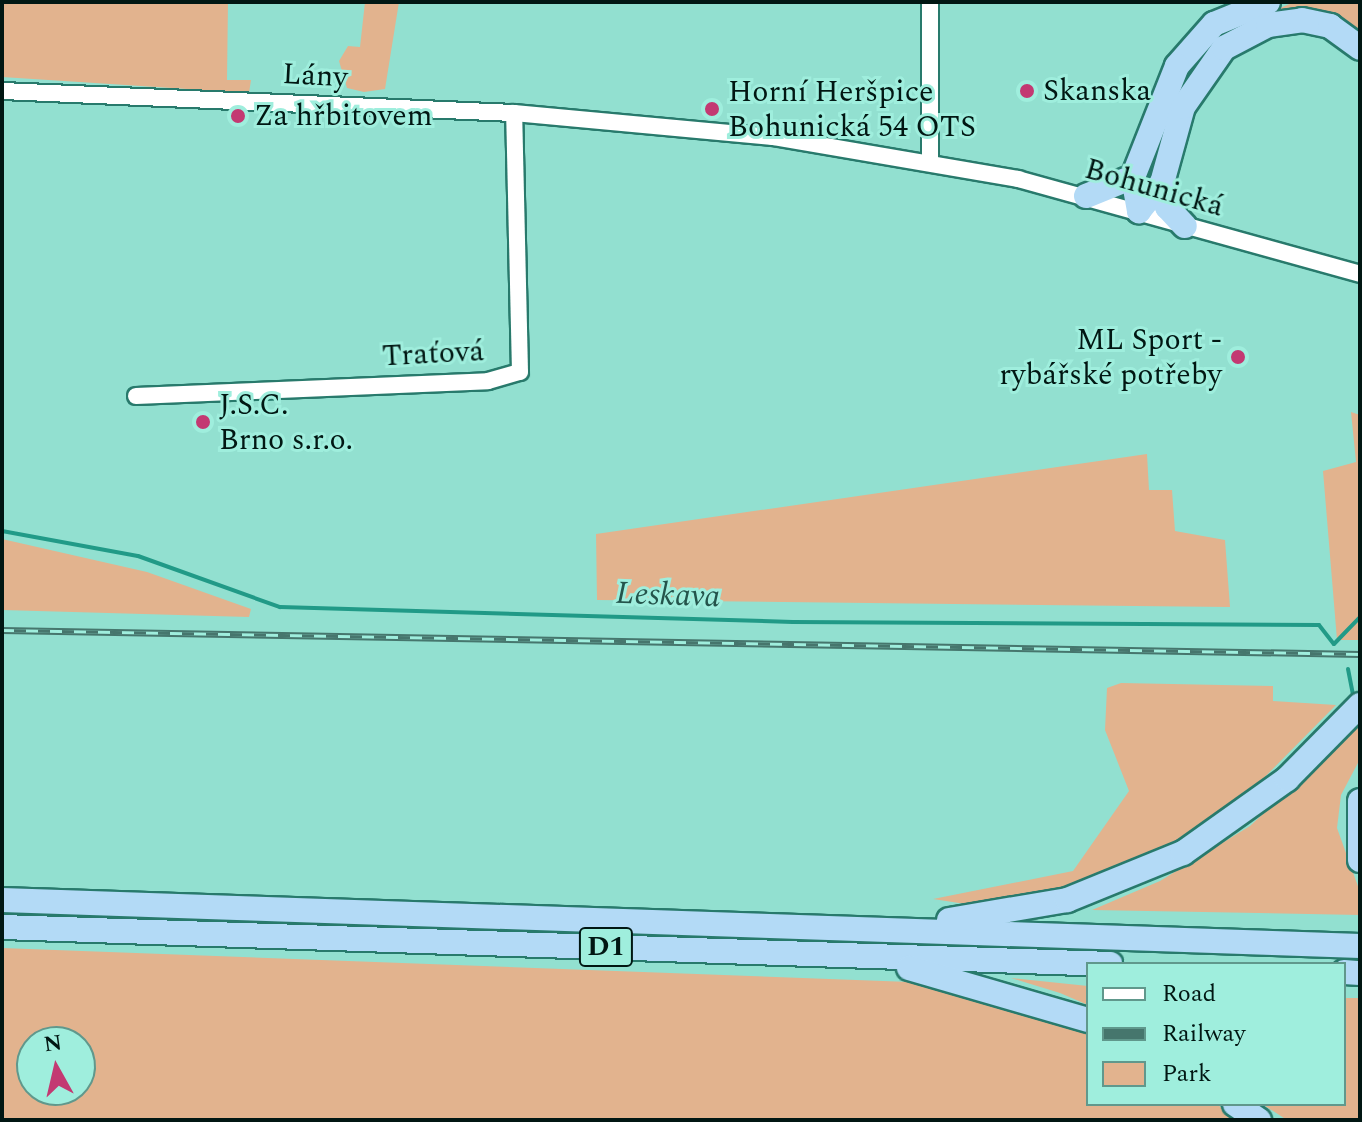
<!DOCTYPE html>
<meta charset="utf-8">
<style>
body{margin:0}
#map{position:relative;width:1362px;height:1122px;overflow:hidden;background:#92e0d0;font-family:Spectral,serif}
div>[style]{position:absolute}
.green>*{inset:0;background:#e2b38e}
.stream>*{height:4px;margin:-2px;padding:0 2px;transform-origin:2px;border-radius:2px;background:#219a87}
.roads{filter:drop-shadow(2px 0 #287a6c) drop-shadow(-2px 0 #287a6c) drop-shadow(0 2px #287a6c) drop-shadow(0 -2px #287a6c)}
.minor>*{height:16px;margin:-8px;padding:0 8px;transform-origin:8px;border-radius:8px;background:#fff}
.highway>*{height:24px;margin:-12px;padding:0 12px;transform-origin:12px;border-radius:12px;background:#b3daf6}
.rail>*{height:7px;margin-top:-3.5px;transform-origin:0;background:repeating-linear-gradient(90deg,#9feedd 0 12px,#46766d 0 24px);box-sizing:border-box;border-block:2px solid #46766d}
.dots>*{width:22px;height:22px;translate:-50% -50%;box-sizing:border-box;border:4px solid #9feedd;border-radius:50%}
span{translate:-50% -50%;white-space:nowrap;text-align:center;line-height:1.15;-webkit-text-stroke:6px #9feedd;paint-order:stroke}
.shield-label span{padding:2px 6px;background:#9feedd;border:2px solid;border-radius:6px;-webkit-text-stroke-width:0}
.shield-label{font-size:28px;color:#011713;font-weight:700}
.street-label{font-size:30px;color:#011713}
.poi-label{font-size:30px;color:#011713}
.left{translate:0 -50%;text-align:left}
.right{translate:-100% -50%;text-align:right}
.water-label{font-size:32px;color:#24544b;font-style:italic}
.frame{position:absolute;inset:0;border:4px solid #011713;pointer-events:none}
.legend{position:absolute;left:1086px;top:962px;width:260px;height:144px;box-sizing:border-box;background:#9feedd;border:2px solid #60988c;margin:0;padding:10px 14px;list-style:none;font-size:24px;color:#011713}
.legend li{display:flex;align-items:center;gap:16px;height:40px}
.legend b{width:40px;border:2px solid #60988c}
.north{position:absolute;left:16px;top:1026px;width:80px;height:80px;box-sizing:border-box;background:#9feedd;border:2px solid #60988c;border-radius:50%;rotate:352deg;font-size:22px;font-weight:700;line-height:32px;text-align:center;color:#011713}
.north::after{content:'';display:block;margin:auto;width:28px;height:36px;background:#c33972;clip-path:polygon(50% 0,100% 100%,50% 72%,0 100%)}
</style>
<div id="map">
<div class="green">
<i style="clip-path:polygon(2px 2px,228px 2px,227px 80px,251px 80px,249px 93px,2px 77px)"></i>
<i style="clip-path:polygon(365px 2px,399px 2px,385px 89px,364px 92px,347px 88px,339px 61px,348px 46px,360px 47px)"></i>
<i style="clip-path:polygon(1294px 2px,1360px 2px,1360px 37px,1307px 15px,1191px 75px,1217px 36px)"></i>
<i style="clip-path:polygon(1351px 412px,1360px 415px,1360px 640px,1337px 640px,1323px 471px,1356px 462px)"></i>
<i style="clip-path:polygon(1147px 454px,1149px 490px,1172px 490px,1175px 531px,1225px 540px,1230px 607px,597px 600px,596px 534px)"></i>
<i style="clip-path:polygon(2px 539px,147px 572px,251px 609px,249px 617px,2px 610px)"></i>
<i style="clip-path:polygon(1121px 683px,1273px 686px,1273px 701px,1336px 705px,1250px 792px,1164px 850px,1071px 886px,985px 907px,933px 899px,1073px 871px,1129px 791px,1105px 730px,1107px 688px)"></i>
<i style="clip-path:polygon(1360px 724px,1360px 759px,1341px 795px,1337px 828px,1360px 892px,1360px 915px,1092px 910px,1160px 881px,1250px 826px)"></i>
<i style="clip-path:polygon(evenodd,2px 948px,910px 982px,1033px 1008px,1088px 1032px,1088px 1104px,1216px 1104px,1241px 1120px,2px 1120px,2px 948px,32px 1042px,80px 1042px,80px 1090px,32px 1090px,32px 1042px)"></i>
<i style="clip-path:polygon(1011px 978px,1088px 986px,1088px 1005px,1060px 993px)"></i>
<i style="clip-path:polygon(1344px 998px,1360px 998px,1360px 1120px,1287px 1120px,1262px 1104px,1344px 1104px)"></i>
</div>
<div class="stream">
<i style="left:2px;top:531px;width:138px;rotate:10.4deg"></i>
<i style="left:138px;top:556px;width:151px;rotate:19.8deg"></i>
<i style="left:280px;top:607px;width:513px;rotate:1.67deg"></i>
<i style="left:793px;top:622px;width:526px;rotate:0.33deg"></i>
<i style="left:1319px;top:625px;width:24px;rotate:52deg"></i>
<i style="left:1334px;top:644px;width:37px;rotate:-46deg"></i>
<i style="left:1348px;top:669px;width:31px;rotate:79deg"></i>
</div>
<div class="roads">
<div class="minor">
<i style="left:2px;top:91px;width:512px;rotate:2.46deg"></i>
<i style="left:514px;top:113px;width:260px;rotate:5.3deg"></i>
<i style="left:773px;top:137px;width:249px;rotate:9.7deg"></i>
<i style="left:1018px;top:179px;width:355px;rotate:15.5deg"></i>
<i style="left:930px;top:161px;width:159px;rotate:-90deg"></i>
<i style="left:136px;top:396px;width:352px;rotate:-2.4deg"></i>
<i style="left:488px;top:381px;width:33px;rotate:-16deg"></i>
<i style="left:520px;top:372px;width:259px;rotate:-91.3deg"></i>
</div>
<div class="highway">
<i style="left:1268px;top:2px;width:58px;rotate:157.8deg"></i>
<i style="left:1214px;top:24px;width:56px;rotate:131.4deg"></i>
<i style="left:1177px;top:66px;width:119px;rotate:111.6deg"></i>
<i style="left:1133px;top:177px;width:35px;rotate:80deg"></i>
<i style="left:1139px;top:211px;width:36px;rotate:-51deg"></i>
<i style="left:1162px;top:183px;width:79px;rotate:-74.6deg"></i>
<i style="left:1183px;top:107px;width:72px;rotate:-55.2deg"></i>
<i style="left:1224px;top:48px;width:50px;rotate:-27.6deg"></i>
<i style="left:1268px;top:25px;width:34px;rotate:-8deg"></i>
<i style="left:1302px;top:20px;width:29px;rotate:12deg"></i>
<i style="left:1330px;top:26px;width:37px;rotate:36deg"></i>
<i style="left:1162px;top:183px;width:25px;rotate:78deg"></i>
<i style="left:1167px;top:207px;width:26px;rotate:47deg"></i>
<i style="left:1086px;top:196px;width:51px;rotate:-22deg"></i>
<i style="left:1360px;top:801px;width:59px;rotate:90deg"></i>
<i style="left:2px;top:900px;width:1359px;rotate:1.94deg"></i>
<i style="left:949px;top:920px;width:120px;rotate:-9.6deg"></i>
<i style="left:1067px;top:900px;width:125px;rotate:-22.1deg"></i>
<i style="left:1183px;top:853px;width:128px;rotate:-35.4deg"></i>
<i style="left:1287px;top:779px;width:104px;rotate:-45.4deg"></i>
<i style="left:2px;top:927px;width:1109px;rotate:1.91deg"></i>
<i style="left:909px;top:968px;width:186px;rotate:16.2deg"></i>
<i style="left:1344px;top:972px;width:16px;rotate:4deg"></i>
<i style="left:1235px;top:1104px;width:29px;rotate:34deg"></i>
</div>
</div>
<div class="rail">
<i style="left:2px;top:630px;width:1358px;rotate:1.01deg"></i>
</div>
<div class="dots">
<i style="left:1027px;top:91px;background:#c33972"></i>
<i style="left:712px;top:109px;background:#c33972"></i>
<i style="left:238px;top:116px;background:#c33972"></i>
<i style="left:1238px;top:357px;background:#c33972"></i>
<i style="left:203px;top:422px;background:#c33972"></i>
</div>
<div class="shield-label">
<span style="left:606px;top:947px">D1</span>
</div>
<div class="street-label">
<span style="left:315px;top:76px;rotate:3deg">Lány</span>
<span style="left:1154px;top:188px;rotate:16deg">Bohunická</span>
<span style="left:433px;top:354px;rotate:-3deg">Traťová</span>
</div>
<div class="poi-label">
<span class="left" style="left:1043px;top:91px">Skanska</span>
<span class="left" style="left:728px;top:109px">Horní Heršpice<br>Bohunická 54 OTS</span>
<span class="left" style="left:254px;top:116px">Za hřbitovem</span>
<span class="right" style="left:1222px;top:357px">ML Sport -<br>rybářské potřeby</span>
<span class="left" style="left:219px;top:422px">J.S.C.<br>Brno s.r.o.</span>
</div>
<div class="water-label">
<span style="left:668px;top:596px;rotate:2deg">Leskava</span>
</div>
<div class="frame"></div>
<ul class="legend">
<li><b style="height:10px;background:#fff"></b>Road</li>
<li><b style="height:10px;background:#46766d"></b>Railway</li>
<li><b style="height:22px;background:#e2b38e"></b>Park</li>
</ul>
<div class="north">N</div>
</div>
